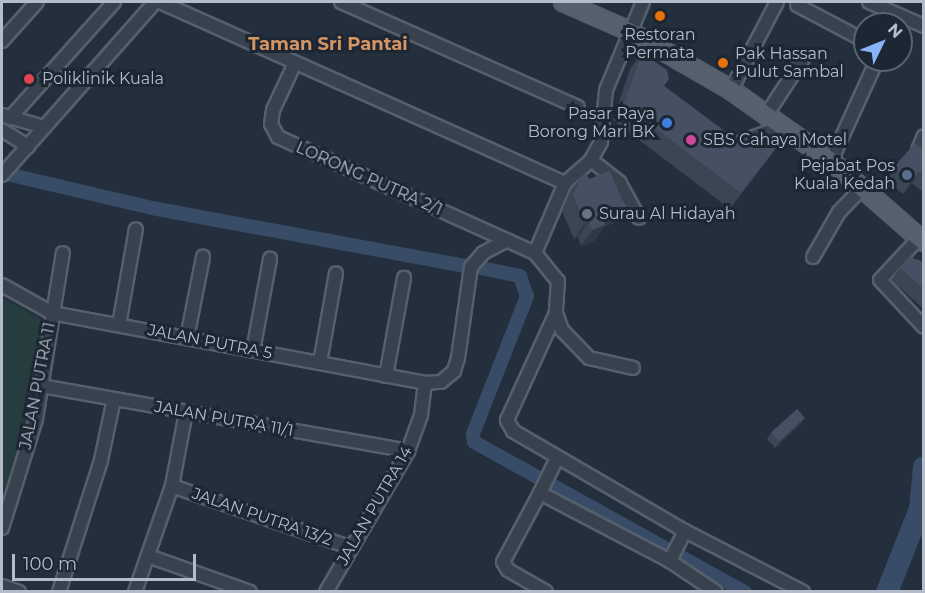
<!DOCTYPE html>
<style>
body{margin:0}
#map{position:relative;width:925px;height:593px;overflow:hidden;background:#242f3e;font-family:Montserrat,sans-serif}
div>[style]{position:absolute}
.green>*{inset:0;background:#263c3f}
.canal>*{height:14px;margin:-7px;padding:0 7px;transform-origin:7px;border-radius:7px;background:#394c67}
.river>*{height:22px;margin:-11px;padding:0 11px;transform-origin:11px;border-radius:11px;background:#394c67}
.roads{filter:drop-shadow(2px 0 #565f6c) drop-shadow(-2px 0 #565f6c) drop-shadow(0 2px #565f6c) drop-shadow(0 -2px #565f6c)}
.minor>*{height:12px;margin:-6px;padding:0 6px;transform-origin:6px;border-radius:6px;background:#38414e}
.major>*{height:16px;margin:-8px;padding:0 8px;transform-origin:8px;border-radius:8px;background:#56606e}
.wall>*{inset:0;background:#3b4654}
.shaded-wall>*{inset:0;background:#303945}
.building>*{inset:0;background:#455162;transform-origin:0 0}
.dots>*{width:16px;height:16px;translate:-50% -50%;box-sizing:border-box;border:3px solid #1d2633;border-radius:50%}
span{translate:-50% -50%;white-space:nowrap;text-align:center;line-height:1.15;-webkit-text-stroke:6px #1d2633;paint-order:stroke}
.poi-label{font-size:16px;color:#b4bcc9}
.left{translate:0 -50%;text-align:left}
.right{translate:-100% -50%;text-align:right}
.street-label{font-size:16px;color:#b4bcc9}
.neighbourhood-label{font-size:18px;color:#d59563;font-weight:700}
.frame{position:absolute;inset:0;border:3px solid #b4bcc9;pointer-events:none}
.north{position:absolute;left:853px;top:12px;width:60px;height:60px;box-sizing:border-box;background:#1d2633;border:2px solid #59626f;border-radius:50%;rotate:47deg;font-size:16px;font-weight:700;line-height:24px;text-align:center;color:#b4bcc9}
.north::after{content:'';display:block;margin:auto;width:21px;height:27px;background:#8ab4f8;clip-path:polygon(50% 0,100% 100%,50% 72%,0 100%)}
.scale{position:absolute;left:12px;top:554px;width:184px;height:27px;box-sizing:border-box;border:3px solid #b4bcc9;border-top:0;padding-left:8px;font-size:18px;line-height:21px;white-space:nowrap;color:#b4bcc9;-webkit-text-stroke:4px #1d2633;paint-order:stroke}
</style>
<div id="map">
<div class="green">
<i style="clip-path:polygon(2px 297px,44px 321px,28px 413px,8px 488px,2px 491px)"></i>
</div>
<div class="canal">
<i style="left:7px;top:174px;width:149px;rotate:13.2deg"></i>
<i style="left:152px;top:208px;width:319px;rotate:10.5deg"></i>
<i style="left:476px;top:267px;width:45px;rotate:11.6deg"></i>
<i style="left:520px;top:276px;width:21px;rotate:71deg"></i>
<i style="left:527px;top:296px;width:148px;rotate:111.4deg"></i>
<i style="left:473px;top:434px;width:8px;rotate:83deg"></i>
<i style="left:474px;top:442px;width:310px;rotate:29deg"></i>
</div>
<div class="river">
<i style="left:887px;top:592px;width:89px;rotate:-68.3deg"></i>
<i style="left:920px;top:509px;width:42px;rotate:-84.6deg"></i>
</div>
<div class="roads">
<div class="minor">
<i style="left:160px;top:2px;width:444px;rotate:24.1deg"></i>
<i style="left:341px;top:2px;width:259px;rotate:23.9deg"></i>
<i style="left:869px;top:2px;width:60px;rotate:23.6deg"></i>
<i style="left:797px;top:5px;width:77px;rotate:27.9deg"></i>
<i style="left:2px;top:41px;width:52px;rotate:-48.1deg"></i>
<i style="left:295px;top:63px;width:52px;rotate:115.1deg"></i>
<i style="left:273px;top:110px;width:14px;rotate:98deg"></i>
<i style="left:271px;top:124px;width:15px;rotate:62deg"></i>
<i style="left:278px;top:137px;width:282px;rotate:24.3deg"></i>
<i style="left:535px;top:253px;width:36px;rotate:51deg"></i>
<i style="left:558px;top:281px;width:32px;rotate:94deg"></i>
<i style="left:556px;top:313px;width:118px;rotate:114.6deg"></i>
<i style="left:507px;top:420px;width:13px;rotate:61deg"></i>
<i style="left:513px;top:431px;width:199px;rotate:30.2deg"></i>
<i style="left:685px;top:531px;width:133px;rotate:27.3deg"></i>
<i style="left:731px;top:90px;width:99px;rotate:-62.4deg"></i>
<i style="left:767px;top:114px;width:68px;rotate:-57deg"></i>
<i style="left:2px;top:115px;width:44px;rotate:15.9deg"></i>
<i style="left:10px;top:118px;width:156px;rotate:-48.1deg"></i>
<i style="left:2px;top:130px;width:31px;rotate:32deg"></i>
<i style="left:723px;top:143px;width:12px;rotate:5deg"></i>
<i style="left:735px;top:144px;width:52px;rotate:-20.2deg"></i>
<i style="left:918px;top:150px;width:15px;rotate:-67deg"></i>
<i style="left:591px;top:160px;width:36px;rotate:38deg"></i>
<i style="left:619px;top:182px;width:41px;rotate:60.9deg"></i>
<i style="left:831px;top:161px;width:111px;rotate:-65.5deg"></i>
<i style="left:2px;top:175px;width:231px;rotate:-48.5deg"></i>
<i style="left:919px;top:238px;width:57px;rotate:132.9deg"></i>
<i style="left:880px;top:280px;width:64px;rotate:46.9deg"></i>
<i style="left:535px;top:253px;width:76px;rotate:-66.8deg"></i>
<i style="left:565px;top:183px;width:35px;rotate:-41deg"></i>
<i style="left:591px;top:160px;width:21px;rotate:-61deg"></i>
<i style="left:601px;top:142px;width:52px;rotate:-84.5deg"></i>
<i style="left:606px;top:90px;width:95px;rotate:-67.2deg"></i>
<i style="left:813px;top:257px;width:52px;rotate:-60deg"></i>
<i style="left:839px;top:212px;width:33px;rotate:-46deg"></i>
<i style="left:2px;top:285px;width:57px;rotate:29.2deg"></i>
<i style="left:52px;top:313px;width:380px;rotate:10.6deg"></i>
<i style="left:425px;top:383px;width:16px;rotate:-4deg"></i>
<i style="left:441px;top:382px;width:17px;rotate:-40deg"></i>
<i style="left:454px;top:371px;width:14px;rotate:-73deg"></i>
<i style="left:458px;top:358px;width:92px;rotate:-81.9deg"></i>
<i style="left:471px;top:267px;width:18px;rotate:-49deg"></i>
<i style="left:483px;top:253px;width:27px;rotate:-28deg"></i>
<i style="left:556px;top:313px;width:18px;rotate:71deg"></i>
<i style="left:562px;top:330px;width:39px;rotate:46deg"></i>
<i style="left:589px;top:358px;width:45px;rotate:12.8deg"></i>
<i style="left:119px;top:325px;width:97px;rotate:-80deg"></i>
<i style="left:187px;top:338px;width:83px;rotate:-78.8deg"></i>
<i style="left:253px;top:351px;width:94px;rotate:-79.5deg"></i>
<i style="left:320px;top:363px;width:91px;rotate:-79.9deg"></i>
<i style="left:386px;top:376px;width:100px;rotate:-79.6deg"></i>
<i style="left:41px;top:386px;width:373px;rotate:10deg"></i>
<i style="left:172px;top:486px;width:190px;rotate:19deg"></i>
<i style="left:540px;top:493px;width:39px;rotate:-64deg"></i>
<i style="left:2px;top:528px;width:114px;rotate:-72.7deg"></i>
<i style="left:36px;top:419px;width:168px;rotate:-80.8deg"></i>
<i style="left:685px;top:531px;width:34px;rotate:117deg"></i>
<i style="left:670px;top:561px;width:55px;rotate:34deg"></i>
<i style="left:148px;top:556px;width:108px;rotate:19.4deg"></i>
<i style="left:2px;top:586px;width:18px;rotate:19deg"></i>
<i style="left:59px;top:592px;width:139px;rotate:-72.3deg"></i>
<i style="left:101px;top:460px;width:62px;rotate:-78deg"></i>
<i style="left:135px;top:592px;width:112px;rotate:-70.8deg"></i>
<i style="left:172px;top:486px;width:75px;rotate:-79.3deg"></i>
<i style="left:326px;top:592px;width:163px;rotate:-59.8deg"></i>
<i style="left:408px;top:451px;width:38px;rotate:-70deg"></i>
<i style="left:421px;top:415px;width:32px;rotate:-83deg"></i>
<i style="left:546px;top:592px;width:44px;rotate:-149.9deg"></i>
<i style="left:508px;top:570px;width:9px;rotate:-122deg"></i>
<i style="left:503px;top:562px;width:78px;rotate:-61.8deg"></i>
<i style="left:540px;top:493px;width:147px;rotate:27.6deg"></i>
</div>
<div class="major">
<i style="left:563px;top:2px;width:72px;rotate:23.7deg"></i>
<i style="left:629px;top:31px;width:118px;rotate:30deg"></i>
<i style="left:731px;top:90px;width:123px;rotate:35.4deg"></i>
<i style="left:831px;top:161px;width:123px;rotate:41.1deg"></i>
</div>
</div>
<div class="wall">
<i style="clip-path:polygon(642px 53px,664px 86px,742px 144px,776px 148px,730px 209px,613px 120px,630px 69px)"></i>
<i style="clip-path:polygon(924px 151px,924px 193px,912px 183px,903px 194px,886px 180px,894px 167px)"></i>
<i style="clip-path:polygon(581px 177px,589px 179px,614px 223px,604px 227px,594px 241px,581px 246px,578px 237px,574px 239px,562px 211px,570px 192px)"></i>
<i style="clip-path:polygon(924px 262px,924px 309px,891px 280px,900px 268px)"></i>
<i style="clip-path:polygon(801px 424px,775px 448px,767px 439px,771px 433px)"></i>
</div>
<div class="shaded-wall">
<i style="clip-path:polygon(776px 148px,765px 164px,730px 209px,741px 193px)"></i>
<i style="clip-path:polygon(920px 171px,912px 183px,903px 194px,911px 182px)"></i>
<i style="clip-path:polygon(625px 207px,614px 223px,604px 227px,594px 241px,581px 246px,602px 216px)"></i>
<i style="clip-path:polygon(589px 222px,578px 237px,574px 239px,585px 223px)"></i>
<i style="clip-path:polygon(805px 418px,801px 424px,775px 448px,780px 442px)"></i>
</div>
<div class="building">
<i style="clip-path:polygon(642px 53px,667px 70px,669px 79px,664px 86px,742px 144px,748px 136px,758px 135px,776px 148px,741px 193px,624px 104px)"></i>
<i style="clip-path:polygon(915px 143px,924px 151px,924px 174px,920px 171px,911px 182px,894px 167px)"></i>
<i style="clip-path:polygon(610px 171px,625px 207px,602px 216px,605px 225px,592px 230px,589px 222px,585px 223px,573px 195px,581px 177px,586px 174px,589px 179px)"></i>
<i style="clip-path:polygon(910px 257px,924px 262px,924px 289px,900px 268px)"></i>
<i style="left:797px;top:409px;width:12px;height:35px;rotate:48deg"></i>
</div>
<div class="dots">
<i style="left:660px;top:16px;background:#e8710a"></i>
<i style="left:723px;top:63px;background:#e8710a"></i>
<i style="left:29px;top:79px;background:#e0444e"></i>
<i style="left:667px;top:123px;background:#3f7fe0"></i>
<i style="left:691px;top:140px;background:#d1479c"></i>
<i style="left:907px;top:175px;background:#5c6f8a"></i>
<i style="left:587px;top:214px;background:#6b7280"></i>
</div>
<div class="poi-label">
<span style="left:660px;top:44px">Restoran<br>Permata</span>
<span class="left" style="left:735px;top:63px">Pak Hassan<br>Pulut Sambal</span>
<span class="left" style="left:42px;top:79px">Poliklinik Kuala</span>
<span class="right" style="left:655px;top:123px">Pasar Raya<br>Borong Mari BK</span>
<span class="left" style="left:703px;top:140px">SBS Cahaya Motel</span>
<span class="right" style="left:895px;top:175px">Pejabat Pos<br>Kuala Kedah</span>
<span class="left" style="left:599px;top:214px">Surau Al Hidayah</span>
</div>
<div class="street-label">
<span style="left:369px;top:179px;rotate:24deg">LORONG PUTRA 2/1</span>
<span style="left:210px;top:342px;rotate:11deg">JALAN PUTRA 5</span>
<span style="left:38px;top:386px;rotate:-79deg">JALAN PUTRA 11</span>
<span style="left:224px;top:419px;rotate:10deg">JALAN PUTRA 11/1</span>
<span style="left:375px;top:506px;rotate:-60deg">JALAN PUTRA 14</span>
<span style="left:262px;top:517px;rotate:19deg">JALAN PUTRA 13/2</span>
</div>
<div class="neighbourhood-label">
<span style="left:328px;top:44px">Taman Sri Pantai</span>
</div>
<div class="frame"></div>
<div class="north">N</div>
<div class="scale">100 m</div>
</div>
